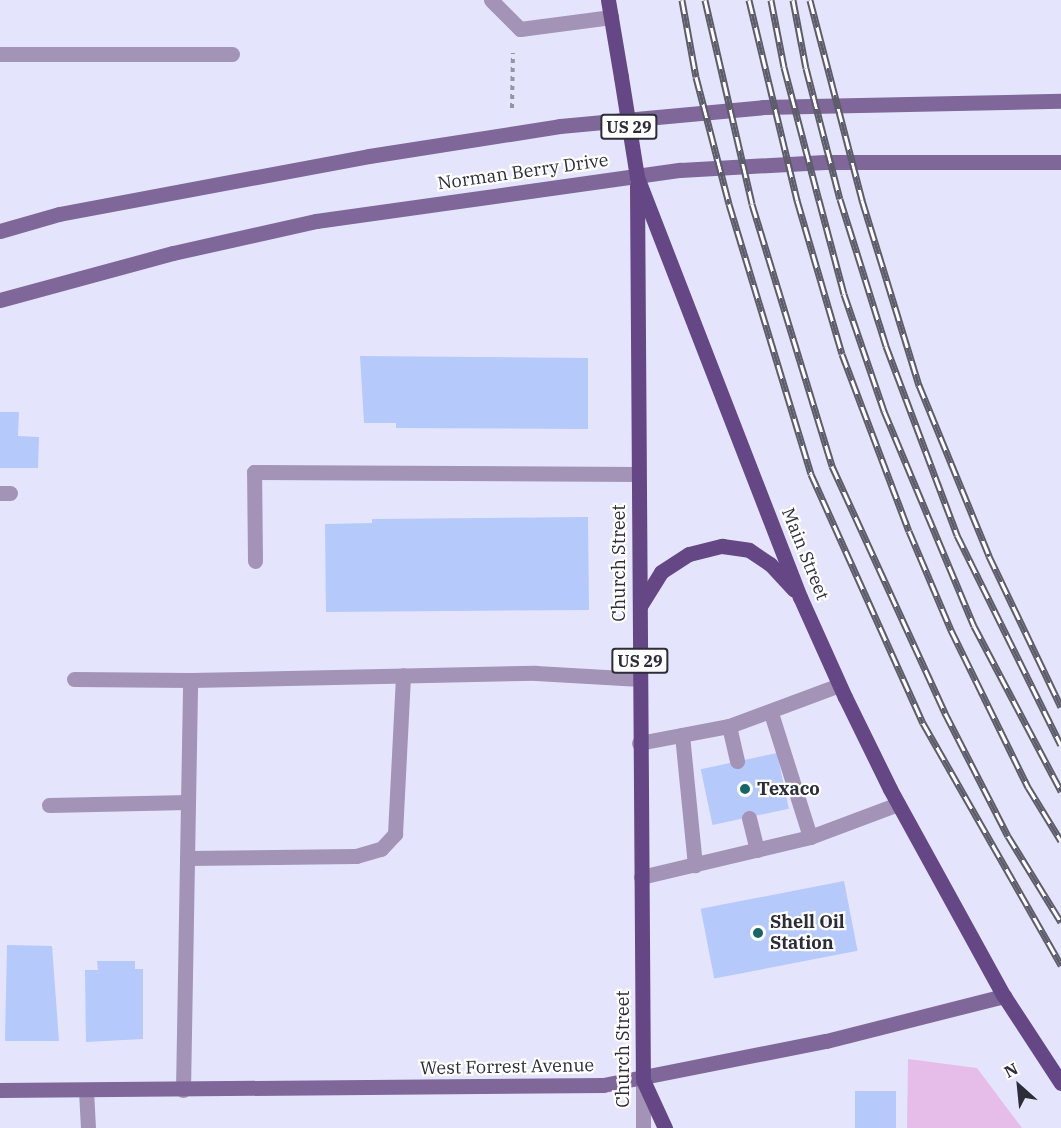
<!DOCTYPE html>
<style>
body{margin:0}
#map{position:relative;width:1061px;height:1128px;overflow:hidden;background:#eeeefc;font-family:"IBM Plex Serif",serif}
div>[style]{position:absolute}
.built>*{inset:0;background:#e5e4fd;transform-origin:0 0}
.green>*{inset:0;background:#e6bde9}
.building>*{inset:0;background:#b6c9fb;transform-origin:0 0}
.path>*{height:4px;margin-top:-2px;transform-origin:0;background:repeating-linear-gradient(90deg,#9595a2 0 4.5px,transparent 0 9px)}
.lane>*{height:15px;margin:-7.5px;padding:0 7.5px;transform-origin:7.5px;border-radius:7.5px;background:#a393b7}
.street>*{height:15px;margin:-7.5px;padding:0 7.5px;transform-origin:7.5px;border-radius:7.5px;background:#a393b7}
.secondary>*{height:15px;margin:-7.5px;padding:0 7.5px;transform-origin:7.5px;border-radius:7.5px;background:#7f679a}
.primary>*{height:15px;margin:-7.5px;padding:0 7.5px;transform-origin:7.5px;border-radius:7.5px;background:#654785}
.rail>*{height:7px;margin-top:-3.5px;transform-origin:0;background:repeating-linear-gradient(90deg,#fff 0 14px,#5d5d6a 0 28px);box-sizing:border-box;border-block:2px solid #5d5d6a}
.primary-bridge>*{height:15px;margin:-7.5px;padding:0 7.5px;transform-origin:7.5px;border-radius:7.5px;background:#654785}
.dots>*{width:16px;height:16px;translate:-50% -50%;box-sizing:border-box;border:3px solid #fff;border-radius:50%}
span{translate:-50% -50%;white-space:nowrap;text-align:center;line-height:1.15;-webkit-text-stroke:4.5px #fff;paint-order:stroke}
.shield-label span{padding:2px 4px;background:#fff;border:2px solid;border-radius:4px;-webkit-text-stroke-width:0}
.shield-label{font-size:16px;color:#2d2d3a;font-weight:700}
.street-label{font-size:18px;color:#2d2d3a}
.poi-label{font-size:18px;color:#2d2d3a;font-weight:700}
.left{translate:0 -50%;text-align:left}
.north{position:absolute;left:989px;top:1056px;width:60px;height:60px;-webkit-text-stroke:4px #fff;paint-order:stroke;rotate:333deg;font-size:16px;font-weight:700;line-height:24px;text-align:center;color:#2d2d3a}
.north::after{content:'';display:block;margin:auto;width:21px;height:27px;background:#2d2d3a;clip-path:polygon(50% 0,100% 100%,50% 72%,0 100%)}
</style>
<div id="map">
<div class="built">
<i style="left:0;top:0;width:1061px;height:1128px"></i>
</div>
<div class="green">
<i style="clip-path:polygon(908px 1059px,977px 1068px,1022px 1128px,907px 1128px)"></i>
</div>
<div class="building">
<i style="clip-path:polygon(360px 356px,588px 358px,588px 429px,396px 428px,396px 423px,364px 423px)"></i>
<i style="clip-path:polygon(0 412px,19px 412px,18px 436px,39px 437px,38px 468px,0 468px)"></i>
<i style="clip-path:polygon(588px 517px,589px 610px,326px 612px,325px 524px,372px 523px,372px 519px)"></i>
<i style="left:777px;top:753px;width:57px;height:78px;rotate:78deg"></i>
<i style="left:844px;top:881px;width:71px;height:146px;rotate:79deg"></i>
<i style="clip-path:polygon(7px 945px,52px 946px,59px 1041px,5px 1041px)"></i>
<i style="clip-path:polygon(97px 961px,135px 961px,135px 969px,143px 969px,143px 1039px,86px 1042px,85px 970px,98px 970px)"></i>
<i style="left:896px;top:1091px;width:37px;height:41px;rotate:90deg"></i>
</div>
<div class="path">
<i style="left:512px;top:108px;width:55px;rotate:-89deg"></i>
</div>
<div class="lane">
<i style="left:491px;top:0;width:41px;rotate:45deg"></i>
<i style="left:520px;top:29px;width:92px;rotate:-7.5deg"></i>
<i style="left:0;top:54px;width:232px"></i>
<i style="left:0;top:493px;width:10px"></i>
<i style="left:255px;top:561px;width:89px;rotate:-90.6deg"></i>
<i style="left:254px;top:472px;width:384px;rotate:0.3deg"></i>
<i style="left:74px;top:679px;width:116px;rotate:0.5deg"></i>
<i style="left:771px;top:713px;width:130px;rotate:72.5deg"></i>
<i style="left:729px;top:726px;width:36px;rotate:77deg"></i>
<i style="left:682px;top:735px;width:131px;rotate:84.3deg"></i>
<i style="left:639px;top:743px;width:92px;rotate:-10.7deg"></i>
<i style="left:729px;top:726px;width:117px;rotate:-20.4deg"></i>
<i style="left:49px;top:805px;width:139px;rotate:-1.2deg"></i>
<i style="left:749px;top:818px;width:33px;rotate:76deg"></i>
<i style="left:187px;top:858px;width:169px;rotate:-0.7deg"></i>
<i style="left:356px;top:856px;width:26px;rotate:-16deg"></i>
<i style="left:381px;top:849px;width:21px;rotate:-47deg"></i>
<i style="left:395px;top:834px;width:159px;rotate:-87.1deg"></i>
<i style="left:641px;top:877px;width:174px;rotate:-13.3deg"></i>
<i style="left:810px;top:837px;width:94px;rotate:-20.6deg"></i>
<i style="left:86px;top:1090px;width:38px;rotate:87deg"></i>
<i style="left:183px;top:1090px;width:410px;rotate:-89deg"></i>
<i style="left:190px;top:680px;width:346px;rotate:-1.2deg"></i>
<i style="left:536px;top:673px;width:104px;rotate:3.3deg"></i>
</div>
<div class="street">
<i style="left:643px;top:1128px;width:48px;rotate:-90deg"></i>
</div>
<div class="secondary">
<i style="left:0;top:231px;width:61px;rotate:-16.1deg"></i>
<i style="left:59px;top:214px;width:315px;rotate:-10.6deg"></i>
<i style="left:369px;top:156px;width:193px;rotate:-8.9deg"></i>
<i style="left:560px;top:126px;width:204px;rotate:-5.3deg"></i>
<i style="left:763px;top:107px;width:298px;rotate:-1.2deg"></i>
<i style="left:0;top:300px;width:179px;rotate:-15.2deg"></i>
<i style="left:173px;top:253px;width:147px;rotate:-12.6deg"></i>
<i style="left:316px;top:221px;width:368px;rotate:-8deg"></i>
<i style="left:680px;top:170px;width:145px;rotate:-3.2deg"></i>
<i style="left:825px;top:162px;width:236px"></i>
<i style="left:0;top:1090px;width:603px;rotate:-0.48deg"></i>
<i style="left:603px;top:1085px;width:227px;rotate:-11.2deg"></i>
<i style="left:826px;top:1041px;width:184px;rotate:-14.2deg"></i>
</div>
<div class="primary">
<i style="left:608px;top:0;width:78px;rotate:80.4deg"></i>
<i style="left:637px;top:177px;width:451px;rotate:68.8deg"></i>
<i style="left:800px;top:597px;width:110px;rotate:65.8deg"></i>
<i style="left:845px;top:697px;width:102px;rotate:63.9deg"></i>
<i style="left:890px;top:789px;width:236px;rotate:61.2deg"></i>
<i style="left:1004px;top:996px;width:104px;rotate:56.8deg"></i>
<i style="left:637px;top:186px;width:894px;rotate:89.62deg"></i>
<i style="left:643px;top:1080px;width:53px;rotate:65.4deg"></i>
<i style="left:640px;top:606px;width:40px;rotate:-58deg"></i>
<i style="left:661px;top:572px;width:33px;rotate:-33deg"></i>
<i style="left:689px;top:554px;width:34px;rotate:-14deg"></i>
<i style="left:722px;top:546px;width:27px;rotate:8deg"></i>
<i style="left:749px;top:550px;width:25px;rotate:34deg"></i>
<i style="left:770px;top:564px;width:35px;rotate:47deg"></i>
</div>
<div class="rail">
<i style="left:682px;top:0;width:78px;rotate:79.7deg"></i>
<i style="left:696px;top:77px;width:131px;rotate:75.4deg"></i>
<i style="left:729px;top:204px;width:282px;rotate:73.1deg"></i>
<i style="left:811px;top:474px;width:273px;rotate:65.8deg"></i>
<i style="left:923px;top:723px;width:279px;rotate:60.3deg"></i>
<i style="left:705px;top:0;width:209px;rotate:77deg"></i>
<i style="left:752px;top:204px;width:274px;rotate:73deg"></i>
<i style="left:832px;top:466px;width:272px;rotate:65.4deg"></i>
<i style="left:945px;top:713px;width:138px;rotate:62.9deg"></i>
<i style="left:1008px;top:836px;width:101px;rotate:58.4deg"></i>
<i style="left:749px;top:0;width:206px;rotate:76.5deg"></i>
<i style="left:797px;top:200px;width:160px;rotate:73.7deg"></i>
<i style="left:842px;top:354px;width:189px;rotate:69.3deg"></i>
<i style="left:909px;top:531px;width:108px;rotate:67deg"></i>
<i style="left:951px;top:630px;width:175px;rotate:63.9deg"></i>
<i style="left:1028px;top:787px;width:63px;rotate:58.6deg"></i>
<i style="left:771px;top:0;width:68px;rotate:79deg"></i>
<i style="left:784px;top:67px;width:138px;rotate:75.3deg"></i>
<i style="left:819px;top:200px;width:97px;rotate:75.1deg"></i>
<i style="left:844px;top:294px;width:124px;rotate:71.1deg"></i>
<i style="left:884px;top:411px;width:233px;rotate:67.3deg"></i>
<i style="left:974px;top:626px;width:187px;rotate:62.2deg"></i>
<i style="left:793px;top:0;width:69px;rotate:79.2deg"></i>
<i style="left:806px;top:68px;width:135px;rotate:75.5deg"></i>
<i style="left:840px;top:199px;width:154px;rotate:72.6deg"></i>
<i style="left:886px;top:346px;width:202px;rotate:69.4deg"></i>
<i style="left:957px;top:535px;width:234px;rotate:63.7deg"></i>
<i style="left:810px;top:0;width:207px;rotate:75.4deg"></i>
<i style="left:862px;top:200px;width:194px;rotate:72.9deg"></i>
<i style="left:919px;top:385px;width:185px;rotate:67.7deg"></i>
<i style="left:989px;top:556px;width:167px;rotate:64.5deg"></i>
</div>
<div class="primary-bridge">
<i style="left:621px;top:77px;width:101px;rotate:80.9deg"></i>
</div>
<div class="dots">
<i style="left:745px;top:789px;background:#176565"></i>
<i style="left:758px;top:933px;background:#176565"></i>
</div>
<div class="shield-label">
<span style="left:629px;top:127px">US 29</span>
<span style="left:640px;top:661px">US 29</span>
</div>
<div class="street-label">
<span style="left:523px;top:172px;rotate:-8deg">Norman Berry Drive</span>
<span style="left:805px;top:554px;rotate:68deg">Main Street</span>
<span style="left:619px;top:563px;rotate:-90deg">Church Street</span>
<span style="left:623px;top:1049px;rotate:-90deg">Church Street</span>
<span style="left:507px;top:1067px;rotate:-1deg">West Forrest Avenue</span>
</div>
<div class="poi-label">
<span class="left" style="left:757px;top:789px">Texaco</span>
<span class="left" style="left:770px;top:933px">Shell Oil<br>Station</span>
</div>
<div class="north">N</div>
</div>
